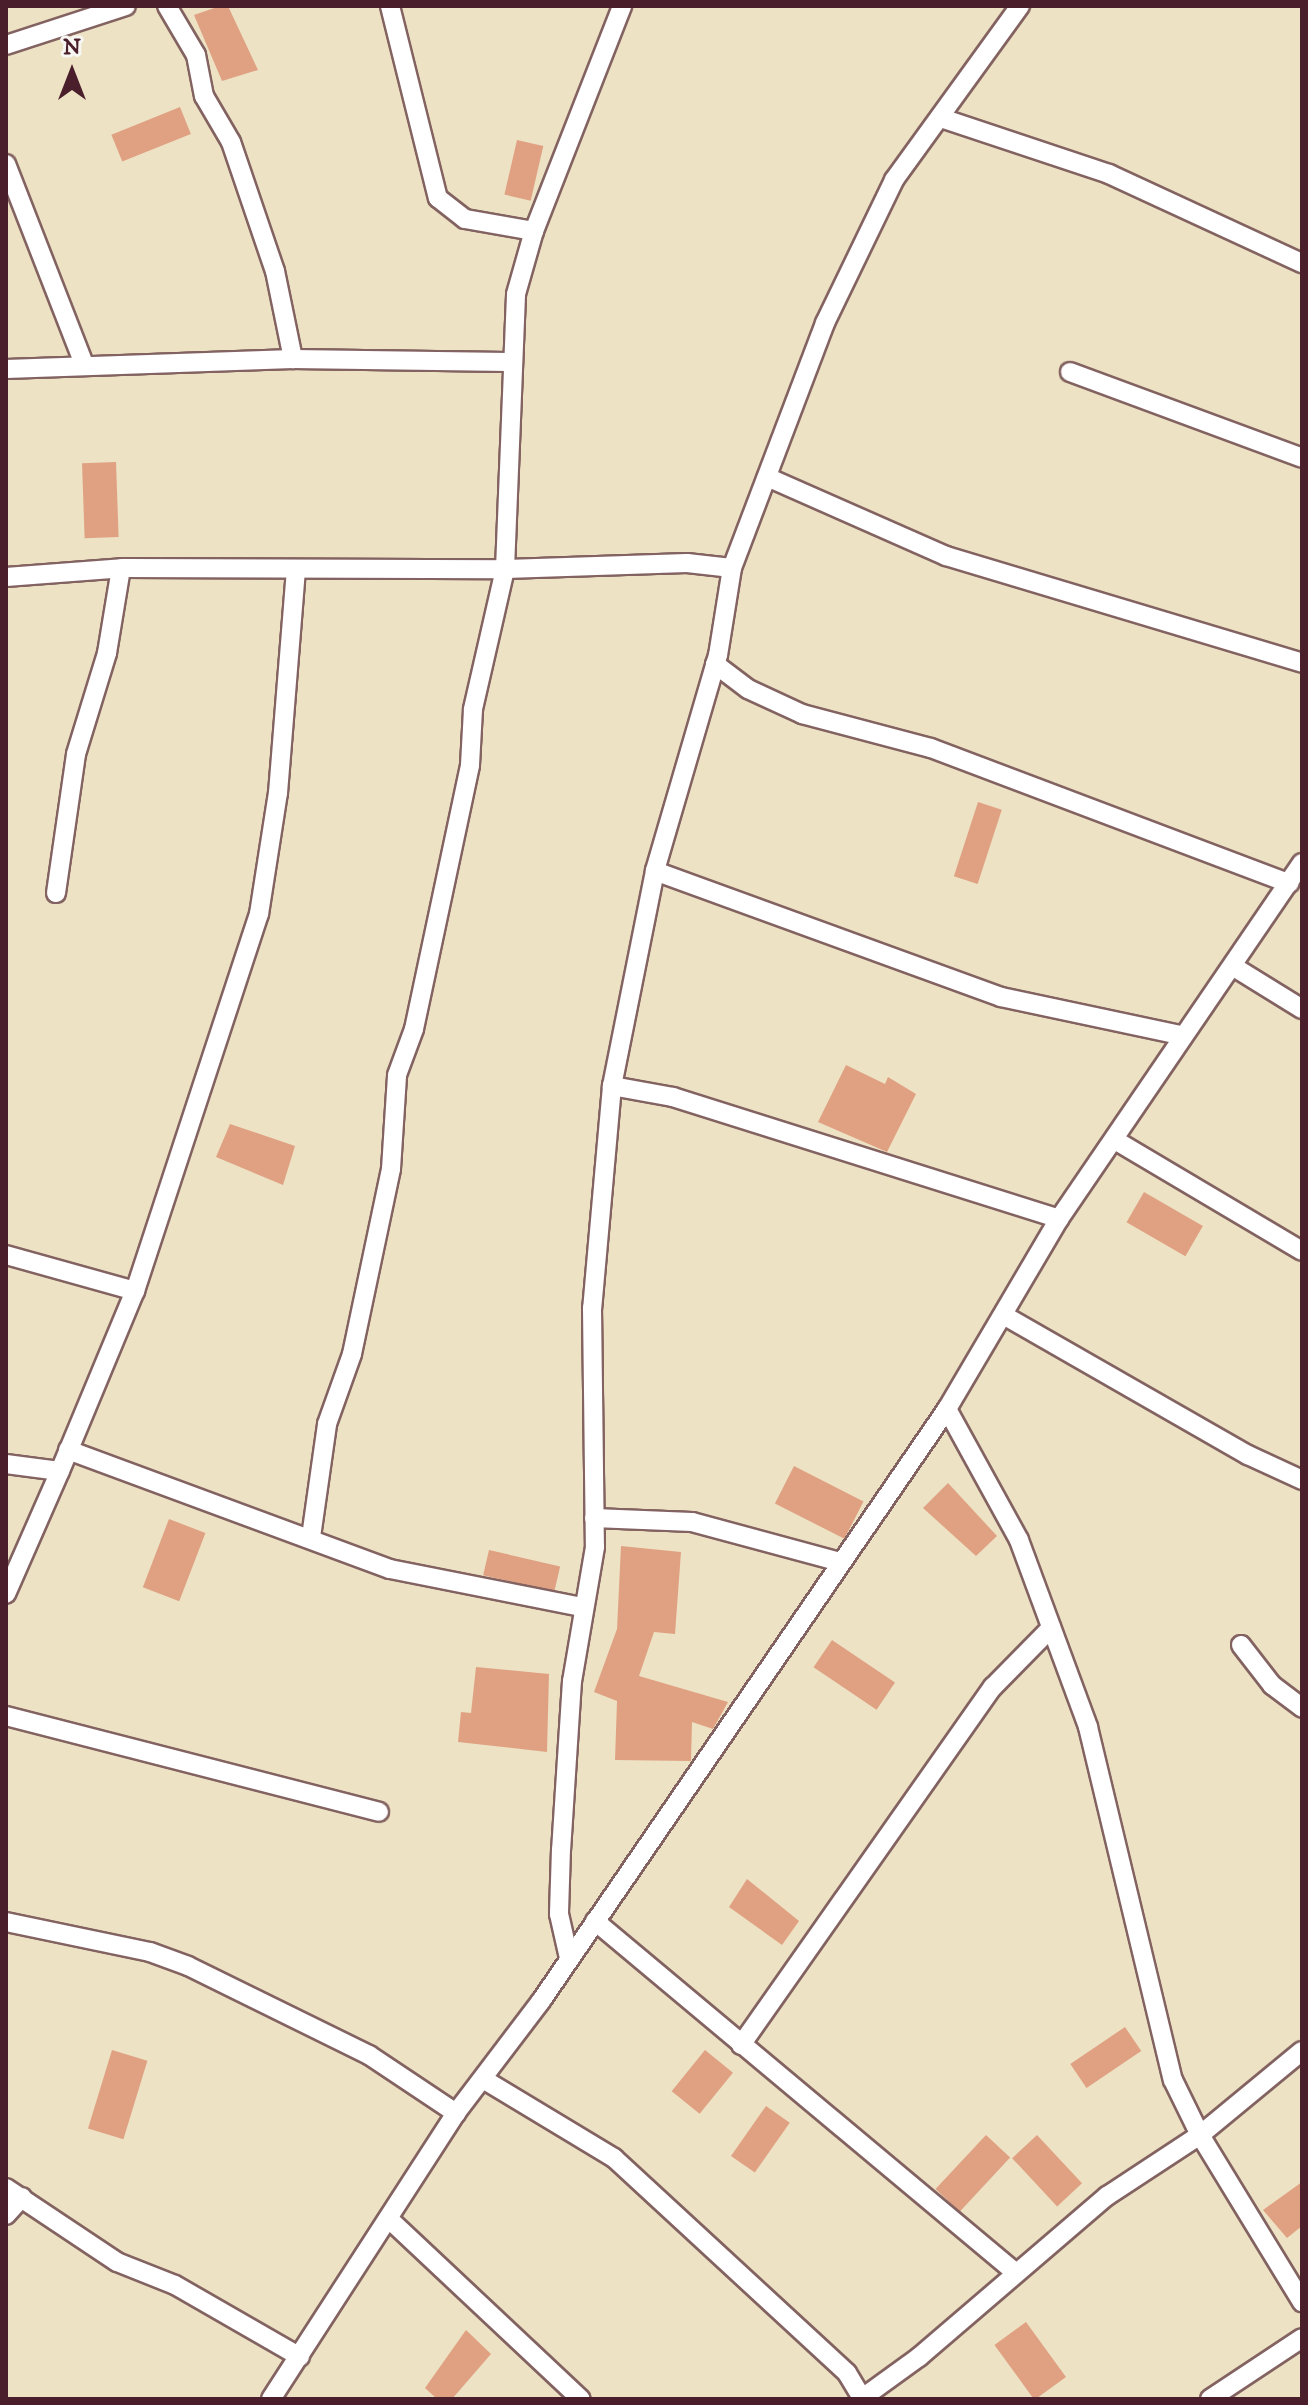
<!DOCTYPE html>
<style>
body{margin:0}
#map{position:relative;width:1308px;height:2405px;overflow:hidden;background:#ede2c4;font-family:"IM FELL DW Pica",serif}
div>[style]{position:absolute}
.building>*{inset:0;background:#e0a183;transform-origin:0 0}
.roads{filter:drop-shadow(2px 0 #836361) drop-shadow(-2px 0 #836361) drop-shadow(0 2px #836361) drop-shadow(0 -2px #836361)}
.minor>*{height:18px;margin:-9px;padding:0 9px;transform-origin:9px;border-radius:9px;background:#fff}
span{translate:-50% -50%;white-space:nowrap;text-align:center;line-height:1.15;-webkit-text-stroke:8px #f6f6f2;paint-order:stroke}
.frame{position:absolute;inset:0;border:8px solid #4a1f2b;pointer-events:none}
.north{position:absolute;left:32px;top:32px;width:80px;height:80px;-webkit-text-stroke:6px #f6f6f2;paint-order:stroke;rotate:0deg;font-size:22px;font-weight:700;line-height:32px;text-align:center;color:#4a1f2b}
.north::after{content:'';display:block;margin:auto;width:28px;height:36px;background:#4a1f2b;clip-path:polygon(50% 0,100% 100%,50% 72%,0 100%)}
</style>
<div id="map">
<div class="building">
<i style="clip-path:polygon(220px 6px,228px 6px,258px 70px,222px 81px,194px 15px)"></i>
<i style="left:180px;top:107px;width:29px;height:74px;rotate:68deg"></i>
<i style="left:517px;top:140px;width:27px;height:56px;rotate:13deg"></i>
<i style="left:116px;top:462px;width:75px;height:34px;rotate:88deg"></i>
<i style="left:978px;top:802px;width:25px;height:78px;rotate:18deg"></i>
<i style="clip-path:polygon(846px 1065px,885px 1084px,888px 1077px,916px 1094px,887px 1152px,818px 1122px)"></i>
<i style="clip-path:polygon(230px 1124px,295px 1146px,283px 1185px,216px 1157px)"></i>
<i style="left:1144px;top:1192px;width:68px;height:35px;rotate:30deg"></i>
<i style="left:794px;top:1466px;width:78px;height:42px;rotate:27deg"></i>
<i style="clip-path:polygon(948px 1483px,997px 1536px,976px 1556px,923px 1508px)"></i>
<i style="left:169px;top:1519px;width:39px;height:73px;rotate:21deg"></i>
<i style="clip-path:polygon(621px 1546px,681px 1552px,675px 1634px,654px 1632px,639px 1676px,728px 1702px,713px 1729px,692px 1722px,691px 1761px,615px 1760px,617px 1701px,594px 1692px,617px 1629px)"></i>
<i style="left:489px;top:1550px;width:73px;height:26px;rotate:13deg"></i>
<i style="left:832px;top:1640px;width:76px;height:33px;rotate:34deg"></i>
<i style="clip-path:polygon(476px 1667px,549px 1674px,547px 1752px,458px 1742px,461px 1712px,471px 1713px)"></i>
<i style="clip-path:polygon(747px 1879px,799px 1921px,782px 1945px,729px 1907px)"></i>
<i style="left:1125px;top:2027px;width:29px;height:66px;rotate:56deg"></i>
<i style="left:112px;top:2050px;width:37px;height:82px;rotate:17deg"></i>
<i style="left:705px;top:2050px;width:36px;height:53px;rotate:39deg"></i>
<i style="left:766px;top:2106px;width:29px;height:61px;rotate:35deg"></i>
<i style="left:986px;top:2135px;width:33px;height:74px;rotate:43deg"></i>
<i style="left:1037px;top:2135px;width:66px;height:34px;rotate:47deg"></i>
<i style="clip-path:polygon(1302px 2182px,1302px 2226px,1287px 2238px,1263px 2210px)"></i>
<i style="left:1026px;top:2322px;width:68px;height:39px;rotate:54deg"></i>
<i style="clip-path:polygon(466px 2330px,491px 2354px,452px 2399px,437px 2399px,425px 2388px)"></i>
</div>
<div class="roads">
<div class="minor">
<i style="left:167px;top:6px;width:57px;rotate:59.4deg"></i>
<i style="left:196px;top:55px;width:42px;rotate:79deg"></i>
<i style="left:204px;top:96px;width:53px;rotate:59.6deg"></i>
<i style="left:231px;top:142px;width:136px;rotate:71.2deg"></i>
<i style="left:275px;top:271px;width:90px;rotate:78.4deg"></i>
<i style="left:390px;top:6px;width:198px;rotate:76deg"></i>
<i style="left:438px;top:198px;width:34px;rotate:38deg"></i>
<i style="left:465px;top:219px;width:70px;rotate:9.9deg"></i>
<i style="left:6px;top:45px;width:126px;rotate:-18deg"></i>
<i style="left:941px;top:118px;width:177px;rotate:18.4deg"></i>
<i style="left:1109px;top:174px;width:213px;rotate:24.8deg"></i>
<i style="left:6px;top:164px;width:212px;rotate:68.7deg"></i>
<i style="left:6px;top:369px;width:287px;rotate:-2deg"></i>
<i style="left:293px;top:359px;width:219px;rotate:0.8deg"></i>
<i style="left:1070px;top:372px;width:247px;rotate:20.3deg"></i>
<i style="left:767px;top:477px;width:196px;rotate:23.8deg"></i>
<i style="left:946px;top:556px;width:372px;rotate:16.7deg"></i>
<i style="left:732px;top:568px;width:262px;rotate:-69.2deg"></i>
<i style="left:825px;top:323px;width:159px;rotate:-64.2deg"></i>
<i style="left:894px;top:180px;width:215px;rotate:-54.1deg"></i>
<i style="left:6px;top:577px;width:119px;rotate:-4.3deg"></i>
<i style="left:125px;top:568px;width:380px;rotate:0.2deg"></i>
<i style="left:505px;top:569px;width:182px;rotate:-1.9deg"></i>
<i style="left:687px;top:563px;width:45px;rotate:6.3deg"></i>
<i style="left:732px;top:568px;width:88px;rotate:99.1deg"></i>
<i style="left:718px;top:655px;width:225px;rotate:106.3deg"></i>
<i style="left:655px;top:871px;width:219px;rotate:101.3deg"></i>
<i style="left:612px;top:1086px;width:223px;rotate:95.1deg"></i>
<i style="left:592px;top:1308px;width:239px;rotate:89.3deg"></i>
<i style="left:595px;top:1547px;width:136px;rotate:99.7deg"></i>
<i style="left:572px;top:1681px;width:168px;rotate:93.7deg"></i>
<i style="left:561px;top:1849px;width:65px;rotate:91.8deg"></i>
<i style="left:559px;top:1914px;width:45px;rotate:77.2deg"></i>
<i style="left:715px;top:664px;width:41px;rotate:37.1deg"></i>
<i style="left:748px;top:689px;width:60px;rotate:24.8deg"></i>
<i style="left:802px;top:714px;width:133px;rotate:14.8deg"></i>
<i style="left:931px;top:748px;width:383px;rotate:20.7deg"></i>
<i style="left:655px;top:871px;width:368px;rotate:20deg"></i>
<i style="left:1001px;top:997px;width:183px;rotate:12deg"></i>
<i style="left:56px;top:893px;width:140px;rotate:-81.8deg"></i>
<i style="left:76px;top:754px;width:106px;rotate:-72.9deg"></i>
<i style="left:107px;top:653px;width:86px;rotate:-80.6deg"></i>
<i style="left:1234px;top:967px;width:80px;rotate:31.7deg"></i>
<i style="left:612px;top:1086px;width:62px;rotate:10.2deg"></i>
<i style="left:673px;top:1097px;width:405px;rotate:17.5deg"></i>
<i style="left:1115px;top:1140px;width:217px;rotate:30.7deg"></i>
<i style="left:6px;top:1255px;width:134px;rotate:15.6deg"></i>
<i style="left:1005px;top:1316px;width:280px;rotate:29.8deg"></i>
<i style="left:1248px;top:1455px;width:60px;rotate:24.8deg"></i>
<i style="left:947px;top:1409px;width:149px;rotate:61.2deg"></i>
<i style="left:1019px;top:1540px;width:199px;rotate:69.7deg"></i>
<i style="left:1088px;top:1727px;width:363px;rotate:76.5deg"></i>
<i style="left:1173px;top:2080px;width:61px;rotate:63.9deg"></i>
<i style="left:1200px;top:2135px;width:196px;rotate:58.6deg"></i>
<i style="left:68px;top:1450px;width:343px;rotate:20.3deg"></i>
<i style="left:390px;top:1569px;width:196px;rotate:11.2deg"></i>
<i style="left:6px;top:1464px;width:54px;rotate:7.4deg"></i>
<i style="left:60px;top:1471px;width:134px;rotate:113.7deg"></i>
<i style="left:60px;top:1471px;width:195px;rotate:-67.4deg"></i>
<i style="left:135px;top:1291px;width:397px;rotate:-71.8deg"></i>
<i style="left:259px;top:914px;width:122px;rotate:-81.1deg"></i>
<i style="left:278px;top:793px;width:224px;rotate:-85.4deg"></i>
<i style="left:594px;top:1518px;width:98px;rotate:2.3deg"></i>
<i style="left:692px;top:1522px;width:153px;rotate:15.1deg"></i>
<i style="left:311px;top:1537px;width:114px;rotate:-81.9deg"></i>
<i style="left:327px;top:1424px;width:74px;rotate:-70.3deg"></i>
<i style="left:352px;top:1354px;width:189px;rotate:-78.1deg"></i>
<i style="left:391px;top:1169px;width:94px;rotate:-86.3deg"></i>
<i style="left:397px;top:1075px;width:49px;rotate:-69.7deg"></i>
<i style="left:414px;top:1029px;width:270px;rotate:-78deg"></i>
<i style="left:470px;top:765px;width:56px;rotate:-86.9deg"></i>
<i style="left:473px;top:709px;width:144px;rotate:-77.1deg"></i>
<i style="left:505px;top:569px;width:275px;rotate:-87.7deg"></i>
<i style="left:516px;top:294px;width:66px;rotate:-74.1deg"></i>
<i style="left:534px;top:231px;width:242px;rotate:-68.6deg"></i>
<i style="left:1241px;top:1645px;width:51px;rotate:52.2deg"></i>
<i style="left:1272px;top:1685px;width:38px;rotate:37deg"></i>
<i style="left:6px;top:1716px;width:385px;rotate:14.4deg"></i>
<i style="left:595px;top:1921px;width:549px;rotate:39.9deg"></i>
<i style="left:6px;top:1922px;width:147px;rotate:11.8deg"></i>
<i style="left:150px;top:1952px;width:40px;rotate:20.2deg"></i>
<i style="left:188px;top:1966px;width:202px;rotate:26.2deg"></i>
<i style="left:369px;top:2055px;width:105px;rotate:33.7deg"></i>
<i style="left:741px;top:2045px;width:438px;rotate:-54.9deg"></i>
<i style="left:993px;top:1687px;width:83px;rotate:-45.5deg"></i>
<i style="left:483px;top:2079px;width:153px;rotate:31.1deg"></i>
<i style="left:614px;top:2158px;width:317px;rotate:42.7deg"></i>
<i style="left:847px;top:2373px;width:29px;rotate:59deg"></i>
<i style="left:6px;top:2188px;width:133px;rotate:33.7deg"></i>
<i style="left:117px;top:2262px;width:62px;rotate:21.6deg"></i>
<i style="left:175px;top:2285px;width:144px;rotate:29.9deg"></i>
<i style="left:6px;top:2215px;width:24px;rotate:-48deg"></i>
<i style="left:389px;top:2219px;width:263px;rotate:43.2deg"></i>
<i style="left:271px;top:2399px;width:341px;rotate:-57.1deg"></i>
<i style="left:456px;top:2113px;width:141px;rotate:-52.8deg"></i>
<i style="left:541px;top:2001px;width:718px;rotate:-55.56deg"></i>
<i style="left:947px;top:1409px;width:221px;rotate:-59.5deg"></i>
<i style="left:1059px;top:1219px;width:431px;rotate:-55.7deg"></i>
<i style="left:861px;top:2399px;width:72px;rotate:-35.9deg"></i>
<i style="left:919px;top:2357px;width:248px;rotate:-40.6deg"></i>
<i style="left:1107px;top:2196px;width:111px;rotate:-33.3deg"></i>
<i style="left:1200px;top:2135px;width:132px;rotate:-39.5deg"></i>
<i style="left:1210px;top:2399px;width:110px;rotate:-33.5deg"></i>
</div>
</div>
<div class="frame"></div>
<div class="north">N</div>
</div>
